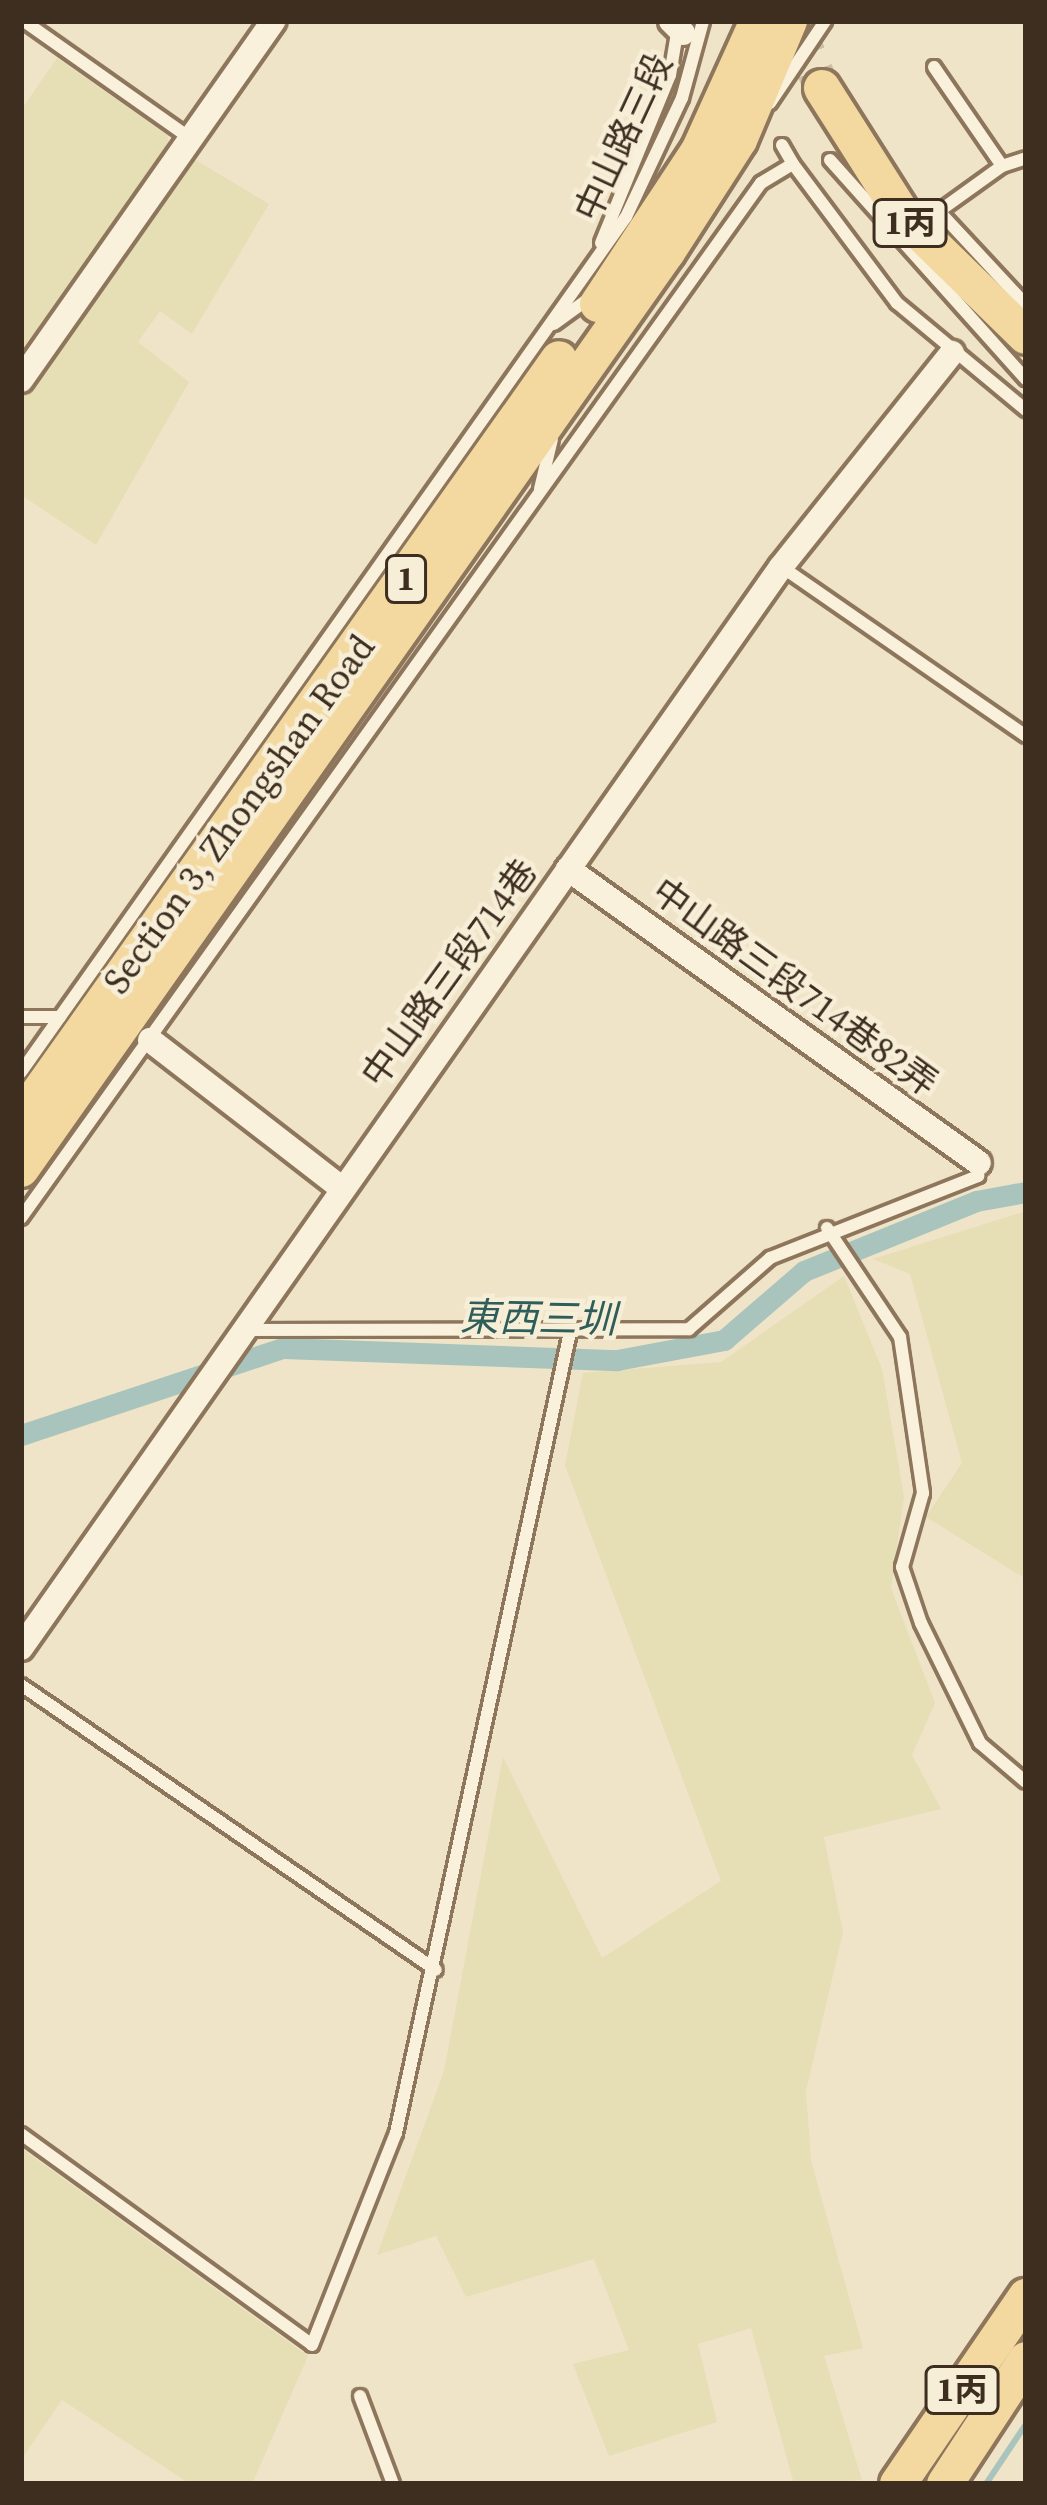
<!DOCTYPE html>
<meta charset="utf-8">
<style>
body{margin:0}
#map{position:relative;width:1047px;height:2505px;overflow:hidden;background:#f0e4c8;font-family:"Source Serif 4","Noto Sans TC",serif}
div>[style]{position:absolute}
.farmland>*{inset:0;background:#e6deb5}
.stream>*{height:6px;margin:-3px;padding:0 3px;transform-origin:3px;border-radius:3px;background:#a9c4bc}
.canal>*{height:21px;margin:-10.5px;padding:0 10.5px;transform-origin:10.5px;border-radius:10.5px;background:#a9c4bc}
.primary-tunnel>*{height:36px;margin-top:-18px;transform-origin:0;background:repeating-linear-gradient(90deg,#ccc0a6 0 36px,transparent 0 54px)}
.roads{filter:drop-shadow(3px 0 #8d765c) drop-shadow(-3px 0 #8d765c) drop-shadow(0 3px #8d765c) drop-shadow(0 -3px #8d765c)}
.lane>*{height:12px;margin:-6px;padding:0 6px;transform-origin:6px;border-radius:6px;background:#faf1dc}
.street>*{height:24px;margin:-12px;padding:0 12px;transform-origin:12px;border-radius:12px;background:#faf1dc}
.primary>*{height:36px;margin:-18px;padding:0 18px;transform-origin:18px;border-radius:18px;background:#f3d9a0}
span{translate:-50% -50%;white-space:nowrap;text-align:center;line-height:1.15;-webkit-text-stroke:9px #f7eed8;paint-order:stroke}
.shield-label span{padding:3px 9px;background:#f7eed8;border:3px solid;border-radius:9px;-webkit-text-stroke-width:0}
.shield-label{font-size:33px;color:#3d2e20;font-weight:700}
.street-label{font-size:36px;color:#3d2e20}
.water-label{font-size:39px;color:#2f5d5a;font-style:italic}
.frame{position:absolute;inset:0;border:24px solid #3d2e20;pointer-events:none}
</style>
<div id="map">
<div class="farmland">
<i style="clip-path:polygon(57px 58px,167px 135px,171px 151px,21px 360px,21px 110px)"></i>
<i style="clip-path:polygon(184px 153px,269px 204px,192px 334px,160px 311px,138px 342px,189px 382px,96px 545px,21px 495px,21px 387px)"></i>
<i style="clip-path:polygon(1026px 1211px,1026px 1579px,926px 1517px,962px 1463px,910px 1274px,873px 1259px)"></i>
<i style="clip-path:polygon(844px 1276px,882px 1369px,904px 1497px,891px 1588px,935px 1703px,912px 1755px,941px 1809px,824px 1837px,843px 1932px,806px 2091px,811px 2160px,863px 2348px,824px 2356px,862px 2480px,794px 2484px,751px 2328px,698px 2344px,717px 2422px,609px 2456px,573px 2364px,629px 2350px,594px 2259px,466px 2297px,436px 2236px,377px 2255px,444px 2071px,503px 1757px,602px 1958px,721px 1881px,565px 1465px,583px 1373px,721px 1362px)"></i>
<i style="clip-path:polygon(21px 2148px,308px 2356px,252px 2484px,190px 2484px,62px 2400px,21px 2460px)"></i>
</div>
<div class="stream">
<i style="left:986px;top:2484px;width:72px;rotate:-56.3deg"></i>
</div>
<div class="canal">
<i style="left:21px;top:1435px;width:276px;rotate:-18.4deg"></i>
<i style="left:283px;top:1348px;width:334px;rotate:2.1deg"></i>
<i style="left:617px;top:1360px;width:109px;rotate:-10.6deg"></i>
<i style="left:724px;top:1340px;width:106px;rotate:-40.8deg"></i>
<i style="left:804px;top:1271px;width:186px;rotate:-22.1deg"></i>
<i style="left:976px;top:1201px;width:51px;rotate:-10.2deg"></i>
</div>
<div class="primary-tunnel">
<i style="left:794px;top:21px;width:73px;rotate:67.3deg"></i>
</div>
<div class="roads">
<div class="lane">
<i style="left:24px;top:21px;width:203px;rotate:35.2deg"></i>
<i style="left:934px;top:67px;width:120px;rotate:55.5deg"></i>
<i style="left:1002px;top:166px;width:25px;rotate:-18deg"></i>
<i style="left:770px;top:103px;width:99px;rotate:-56.1deg"></i>
<i style="left:782px;top:145px;width:22px;rotate:60deg"></i>
<i style="left:830px;top:160px;width:294px;rotate:48.2deg"></i>
<i style="left:935px;top:207px;width:134px;rotate:47.1deg"></i>
<i style="left:938px;top:212px;width:79px;rotate:-35.7deg"></i>
<i style="left:601px;top:243px;width:182px;rotate:-67.7deg"></i>
<i style="left:670px;top:75px;width:43px;rotate:-80.5deg"></i>
<i style="left:554px;top:324px;width:46px;rotate:-36.1deg"></i>
<i style="left:540px;top:489px;width:51px;rotate:-76.5deg"></i>
<i style="left:782px;top:567px;width:297px;rotate:34.7deg"></i>
<i style="left:21px;top:1017px;width:39px"></i>
<i style="left:21px;top:1072px;width:1047px;rotate:-54.72deg"></i>
<i style="left:626px;top:217px;width:132px;rotate:-64.8deg"></i>
<i style="left:682px;top:98px;width:80px;rotate:-74.7deg"></i>
<i style="left:21px;top:1218px;width:1272px;rotate:-54.44deg"></i>
<i style="left:761px;top:183px;width:37px;rotate:-31deg"></i>
<i style="left:793px;top:164px;width:174px;rotate:53.2deg"></i>
<i style="left:897px;top:303px;width:168px;rotate:39.7deg"></i>
<i style="left:827px;top:1228px;width:131px;rotate:56.2deg"></i>
<i style="left:900px;top:1337px;width:158px;rotate:81.6deg"></i>
<i style="left:923px;top:1493px;width:77px;rotate:105.8deg"></i>
<i style="left:902px;top:1567px;width:59px;rotate:71.3deg"></i>
<i style="left:921px;top:1623px;width:134px;rotate:63.8deg"></i>
<i style="left:980px;top:1743px;width:60px;rotate:40.3deg"></i>
<i style="left:245px;top:1330px;width:444px;rotate:-0.1deg"></i>
<i style="left:689px;top:1329px;width:108px;rotate:-41.2deg"></i>
<i style="left:770px;top:1258px;width:224px;rotate:-21.5deg"></i>
<i style="left:978px;top:1176px;width:13px;rotate:-86deg"></i>
<i style="left:21px;top:1685px;width:503px;rotate:34.48deg"></i>
<i style="left:21px;top:2134px;width:359px;rotate:35.9deg"></i>
<i style="left:312px;top:2345px;width:228px;rotate:-68.4deg"></i>
<i style="left:396px;top:2133px;width:815px;rotate:-77.74deg"></i>
<i style="left:360px;top:2396px;width:94px;rotate:69.4deg"></i>
</div>
<div class="street">
<i style="left:671px;top:21px;width:17px;rotate:45deg"></i>
<i style="left:21px;top:380px;width:439px;rotate:-54.9deg"></i>
<i style="left:568px;top:869px;width:505px;rotate:35.58deg"></i>
<i style="left:150px;top:1040px;width:239px;rotate:37.7deg"></i>
<i style="left:21px;top:1648px;width:1321px;rotate:-54.89deg"></i>
<i style="left:781px;top:567px;width:274px;rotate:-51.4deg"></i>
</div>
<div class="primary">
<i style="left:822px;top:88px;width:153px;rotate:57.6deg"></i>
<i style="left:904px;top:217px;width:170px;rotate:44.3deg"></i>
<i style="left:598px;top:304px;width:183px;rotate:-56.6deg"></i>
<i style="left:699px;top:151px;width:143px;rotate:-65.6deg"></i>
<i style="left:21px;top:1118px;width:930px;rotate:-54.67deg"></i>
<i style="left:21px;top:1169px;width:1122px;rotate:-54.84deg"></i>
<i style="left:667px;top:252px;width:133px;rotate:-57.3deg"></i>
<i style="left:739px;top:140px;width:129px;rotate:-67.2deg"></i>
<i style="left:898px;top:2484px;width:227px;rotate:-55.6deg"></i>
<i style="left:945px;top:2484px;width:148px;rotate:-56.8deg"></i>
</div>
</div>
<div class="shield-label">
<span style="left:910px;top:223px">1丙</span>
<span style="left:406px;top:579px">1</span>
<span style="left:962px;top:2390px">1丙</span>
</div>
<div class="street-label">
<span style="left:623px;top:137px;rotate:-65deg">中山路三段</span>
<span style="left:239px;top:814px;rotate:-54deg">Section 3, Zhongshan Road</span>
<span style="left:449px;top:973px;rotate:-54deg">中山路三段714巷</span>
<span style="left:795px;top:987px;rotate:36deg">中山路三段714巷82弄</span>
</div>
<div class="water-label">
<span style="left:538px;top:1319px;rotate:1deg">東西三圳</span>
</div>
<div class="frame"></div>
</div>
